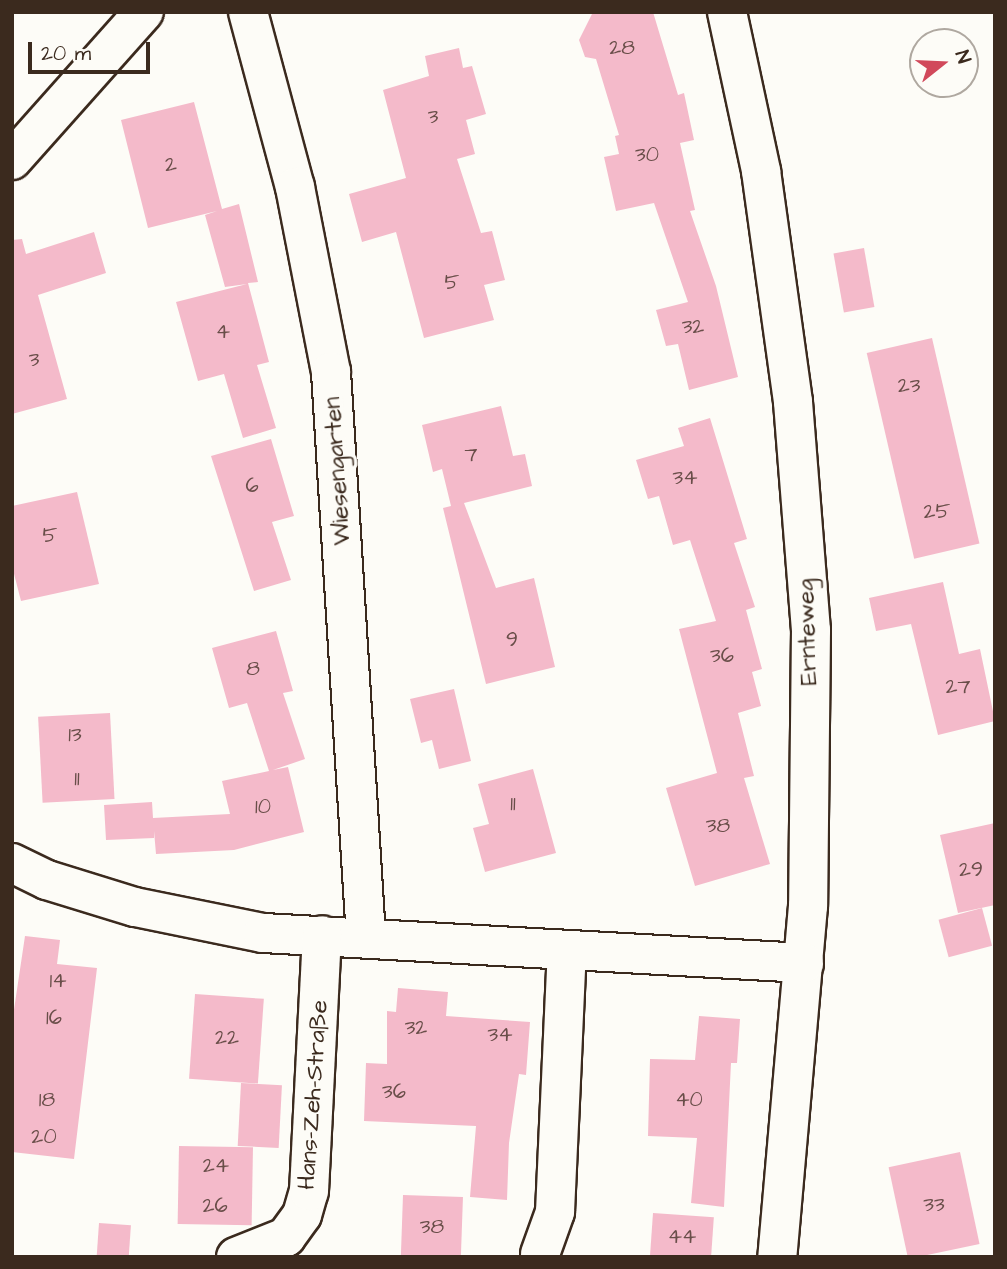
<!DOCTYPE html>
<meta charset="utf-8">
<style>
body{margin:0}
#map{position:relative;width:1007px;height:1269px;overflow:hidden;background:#fdfcf7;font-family:"Architects Daughter",sans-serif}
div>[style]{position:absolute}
.building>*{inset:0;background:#f4baca;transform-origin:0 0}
.roads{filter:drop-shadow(2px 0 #3b2a1e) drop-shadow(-2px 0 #3b2a1e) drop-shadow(0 2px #3b2a1e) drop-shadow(0 -2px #3b2a1e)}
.street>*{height:38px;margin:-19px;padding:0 19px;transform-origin:19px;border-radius:19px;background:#fdfcf7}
span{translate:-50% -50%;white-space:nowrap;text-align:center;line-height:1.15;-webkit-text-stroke:7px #fdfcf7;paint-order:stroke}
.number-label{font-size:21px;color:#694e49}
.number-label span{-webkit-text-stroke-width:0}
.street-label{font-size:24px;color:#3b2a1e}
.frame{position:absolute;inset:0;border:14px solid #3b2a1e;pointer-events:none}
.north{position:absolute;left:909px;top:28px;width:70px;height:70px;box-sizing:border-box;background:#fdfcf7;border:2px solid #afa8a0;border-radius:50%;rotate:72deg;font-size:19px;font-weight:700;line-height:28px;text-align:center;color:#3b2a1e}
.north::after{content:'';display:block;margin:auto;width:24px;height:32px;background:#d1495b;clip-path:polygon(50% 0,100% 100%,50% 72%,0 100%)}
.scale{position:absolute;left:28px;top:42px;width:122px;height:32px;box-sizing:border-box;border:4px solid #3b2a1e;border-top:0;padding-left:9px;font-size:21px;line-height:24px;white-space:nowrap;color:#3b2a1e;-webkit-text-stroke:5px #fdfcf7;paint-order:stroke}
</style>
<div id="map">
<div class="building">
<i style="clip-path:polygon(593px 12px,653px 12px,678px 95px,684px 93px,694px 140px,680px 143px,695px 210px,690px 211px,716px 286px,738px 377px,689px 390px,678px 344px,666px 346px,656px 310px,688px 302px,654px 203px,616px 211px,604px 157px,619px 154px,615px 136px,619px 135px,596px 59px,585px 57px,579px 40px)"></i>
<i style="clip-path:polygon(459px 48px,463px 68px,472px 66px,486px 114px,466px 120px,475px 154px,457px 159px,481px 233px,492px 231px,505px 280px,484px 285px,494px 320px,424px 338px,396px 232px,362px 242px,349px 194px,406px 178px,383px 90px,429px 76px,425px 56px)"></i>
<i style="clip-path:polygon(194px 102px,222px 209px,239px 204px,258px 282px,248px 283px,269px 362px,257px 365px,276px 428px,243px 438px,224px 374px,198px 381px,176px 302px,247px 284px,225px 287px,205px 215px,217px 211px,148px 228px,121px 120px)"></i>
<i style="clip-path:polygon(94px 232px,106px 273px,38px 295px,67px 399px,12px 414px,12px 240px,22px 239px,26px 254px)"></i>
<i style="left:864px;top:248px;width:60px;height:31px;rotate:80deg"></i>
<i style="left:932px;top:338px;width:211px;height:67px;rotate:77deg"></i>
<i style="clip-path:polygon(501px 406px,513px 456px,525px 454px,532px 486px,464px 503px,496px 588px,534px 578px,555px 667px,486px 684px,443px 508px,451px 506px,442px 469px,433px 472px,422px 425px)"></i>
<i style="clip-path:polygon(710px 418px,747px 539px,734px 543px,755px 607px,746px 610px,762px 669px,752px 672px,761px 706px,738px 713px,754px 776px,744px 778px,770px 864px,695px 886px,666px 788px,717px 773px,679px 629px,716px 621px,690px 540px,673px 545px,659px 496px,648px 499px,636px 460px,684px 446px,678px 428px)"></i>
<i style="clip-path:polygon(271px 439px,294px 516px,272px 522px,291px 580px,254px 591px,211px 456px)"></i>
<i style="clip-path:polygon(77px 492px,99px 584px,21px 601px,12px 566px,12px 506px)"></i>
<i style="clip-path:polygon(943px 582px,959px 654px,980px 649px,995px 721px,938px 735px,911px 624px,876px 631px,869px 598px)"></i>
<i style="clip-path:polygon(276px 631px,293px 691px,283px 693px,305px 759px,273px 770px,288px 767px,304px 832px,234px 850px,156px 854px,154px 831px,154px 838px,106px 840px,104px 805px,152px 802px,153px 818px,230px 814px,222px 781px,269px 771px,247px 703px,229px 708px,212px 648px)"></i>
<i style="clip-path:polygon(454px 689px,471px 761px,439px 769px,432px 740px,421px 743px,410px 699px)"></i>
<i style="left:110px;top:713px;width:86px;height:72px;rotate:87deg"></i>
<i style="clip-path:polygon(533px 769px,556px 853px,485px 872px,473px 828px,489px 824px,478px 784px)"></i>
<i style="clip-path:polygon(995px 823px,995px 905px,958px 913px,940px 835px)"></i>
<i style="left:982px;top:908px;width:39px;height:45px;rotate:75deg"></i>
<i style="clip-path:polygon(25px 936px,60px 940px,57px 964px,97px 968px,74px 1159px,12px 1152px,12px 1023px)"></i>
<i style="clip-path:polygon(398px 988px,448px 992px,446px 1016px,530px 1022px,526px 1075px,519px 1074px,509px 1143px,507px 1200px,470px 1197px,476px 1126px,364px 1121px,366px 1063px,387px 1064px,387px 1011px,396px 1012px)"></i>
<i style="left:195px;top:994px;width:69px;height:85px;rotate:4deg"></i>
<i style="clip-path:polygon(699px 1016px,740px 1019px,737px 1063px,731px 1063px,724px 1207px,691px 1203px,697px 1138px,648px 1136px,650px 1059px,695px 1060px)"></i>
<i style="left:241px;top:1083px;width:41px;height:63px;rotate:3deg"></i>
<i style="left:179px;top:1146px;width:74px;height:78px;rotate:1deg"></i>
<i style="left:960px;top:1152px;width:94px;height:73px;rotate:78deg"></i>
<i style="left:403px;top:1195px;width:60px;height:62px;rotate:2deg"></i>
<i style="left:653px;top:1213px;width:61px;height:44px;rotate:4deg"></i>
<i style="left:99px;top:1223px;width:32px;height:34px;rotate:4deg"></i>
</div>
<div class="roads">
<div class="street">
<i style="left:248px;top:12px;width:181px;rotate:75deg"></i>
<i style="left:295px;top:187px;width:188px;rotate:79deg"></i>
<i style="left:331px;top:372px;width:567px;rotate:86.46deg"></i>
<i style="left:727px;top:12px;width:163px;rotate:77.9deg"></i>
<i style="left:761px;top:171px;width:233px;rotate:82.1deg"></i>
<i style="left:793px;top:402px;width:229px;rotate:85.5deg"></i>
<i style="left:811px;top:630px;width:276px;rotate:90.6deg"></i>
<i style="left:808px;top:906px;width:352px;rotate:95deg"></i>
<i style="left:12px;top:160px;width:198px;rotate:-48.3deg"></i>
<i style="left:12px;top:863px;width:39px;rotate:26deg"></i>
<i style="left:47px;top:880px;width:92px;rotate:17.1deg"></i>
<i style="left:135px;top:907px;width:131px;rotate:11.5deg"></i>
<i style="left:263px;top:933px;width:542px;rotate:3.17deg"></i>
<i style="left:540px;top:1254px;width:45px;rotate:-70.3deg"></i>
<i style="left:555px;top:1212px;width:260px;rotate:-87.4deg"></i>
<i style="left:236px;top:1257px;width:54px;rotate:-21.8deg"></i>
<i style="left:286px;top:1237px;width:27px;rotate:-54deg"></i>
<i style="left:302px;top:1215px;width:25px;rotate:-74deg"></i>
<i style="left:309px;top:1191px;width:256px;rotate:-87.1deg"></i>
</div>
</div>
<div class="number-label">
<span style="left:622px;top:48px">28</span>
<span style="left:433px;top:117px">3</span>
<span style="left:647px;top:155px">30</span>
<span style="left:171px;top:165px">2</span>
<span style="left:452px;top:283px">5</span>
<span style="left:693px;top:327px">32</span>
<span style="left:223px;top:332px">4</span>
<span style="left:34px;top:360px">3</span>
<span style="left:909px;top:386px">23</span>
<span style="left:471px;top:455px">7</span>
<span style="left:685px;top:478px">34</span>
<span style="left:252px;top:486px">6</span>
<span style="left:937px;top:512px">25</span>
<span style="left:50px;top:536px">5</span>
<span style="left:512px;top:640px">9</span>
<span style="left:722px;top:656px">36</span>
<span style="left:253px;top:669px">8</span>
<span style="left:958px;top:687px">27</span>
<span style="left:75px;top:735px">13</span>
<span style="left:77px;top:779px">11</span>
<span style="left:513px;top:804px">11</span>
<span style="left:263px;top:807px">10</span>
<span style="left:718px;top:826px">38</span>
<span style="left:971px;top:870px">29</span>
<span style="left:58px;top:981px">14</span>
<span style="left:54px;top:1018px">16</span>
<span style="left:416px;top:1028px">32</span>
<span style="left:500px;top:1035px">34</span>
<span style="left:227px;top:1038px">22</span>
<span style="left:394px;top:1092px">36</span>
<span style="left:47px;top:1100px">18</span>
<span style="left:689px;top:1100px">40</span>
<span style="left:44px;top:1137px">20</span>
<span style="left:216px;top:1166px">24</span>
<span style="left:934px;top:1205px">33</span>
<span style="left:215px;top:1206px">26</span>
<span style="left:432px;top:1227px">38</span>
<span style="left:682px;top:1237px">44</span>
</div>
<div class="street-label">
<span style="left:338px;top:471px;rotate:-94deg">Wiesengarten</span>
<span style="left:808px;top:632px;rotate:-92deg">Ernteweg</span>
<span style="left:314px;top:1095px;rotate:-86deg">Hans-Zeh-Straße</span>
</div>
<div class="frame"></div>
<div class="north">N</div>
<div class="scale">20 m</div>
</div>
